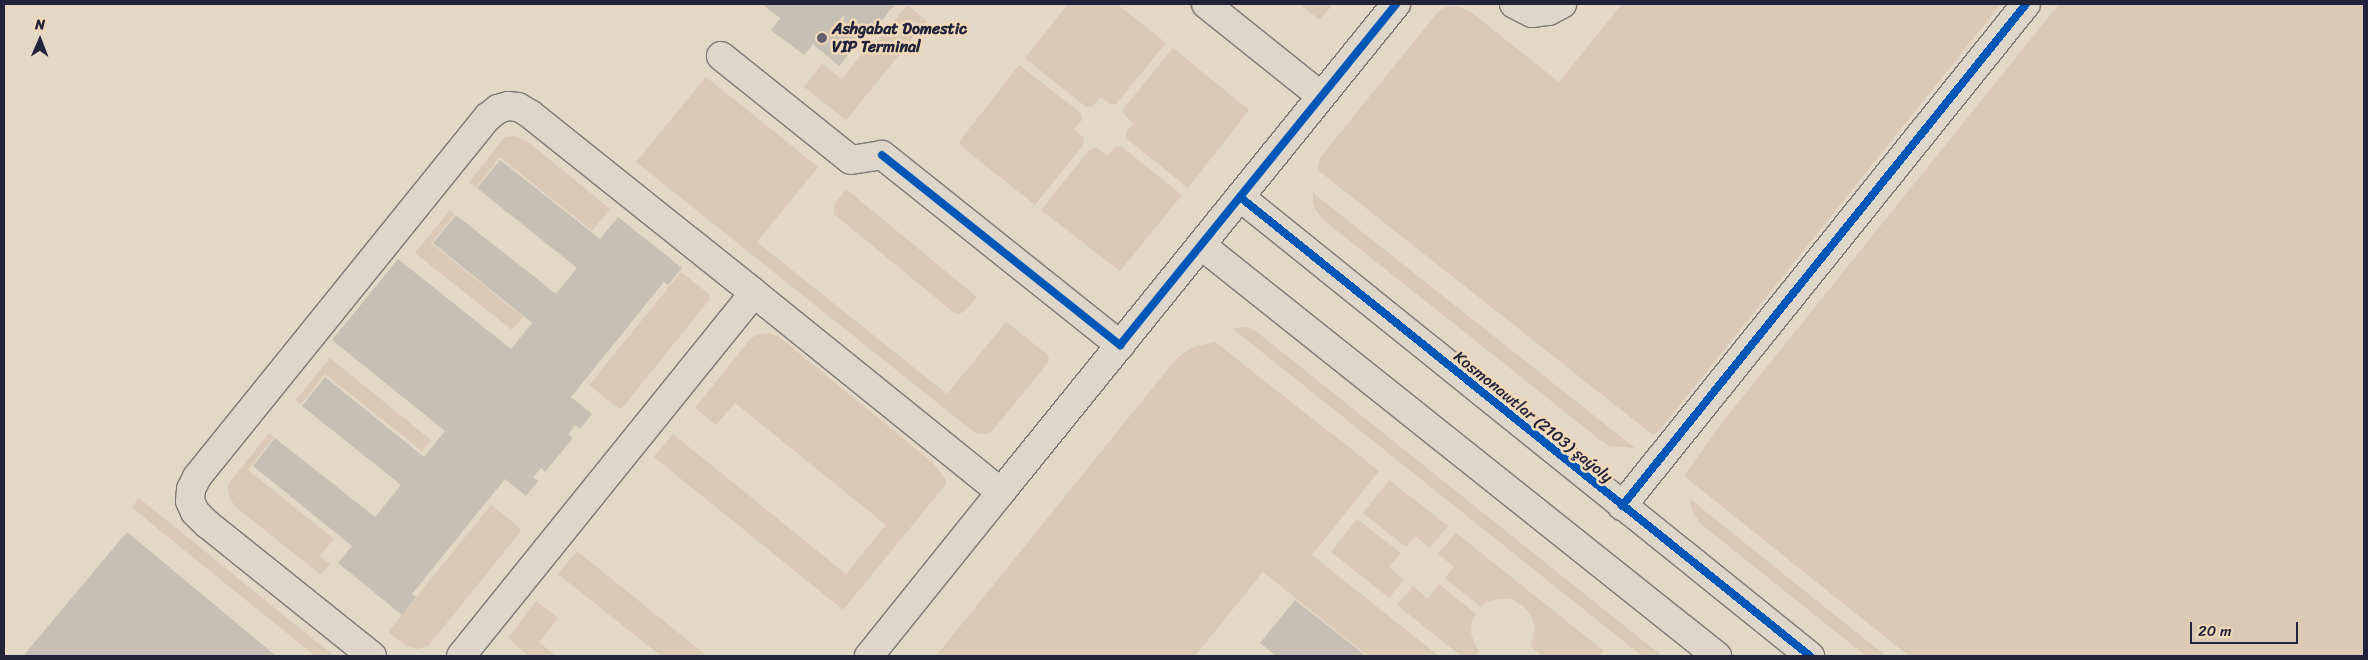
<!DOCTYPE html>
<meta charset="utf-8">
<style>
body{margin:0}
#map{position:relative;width:2368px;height:660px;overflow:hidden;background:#e3d7c6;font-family:Sriracha,sans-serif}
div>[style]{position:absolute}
.green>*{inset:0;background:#dac9b5;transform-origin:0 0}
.building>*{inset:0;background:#c8bfb4}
.roads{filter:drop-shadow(1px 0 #7d7875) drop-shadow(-1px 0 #7d7875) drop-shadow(0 1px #7d7875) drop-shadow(0 -1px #7d7875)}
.minor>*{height:28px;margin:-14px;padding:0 14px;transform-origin:14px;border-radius:14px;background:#dfd6ca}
.cycleway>*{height:8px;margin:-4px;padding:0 4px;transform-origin:4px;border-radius:4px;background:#0057b8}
.dots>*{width:14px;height:14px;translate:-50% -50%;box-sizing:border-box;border:2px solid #f0d9b9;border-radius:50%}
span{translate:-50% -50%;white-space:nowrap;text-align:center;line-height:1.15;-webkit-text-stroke:5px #f0d9b9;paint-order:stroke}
.poi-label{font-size:16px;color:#22223b;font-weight:700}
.left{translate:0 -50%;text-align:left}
.street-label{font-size:16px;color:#22223b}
.frame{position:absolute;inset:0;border:5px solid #22223b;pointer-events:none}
.north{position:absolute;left:15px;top:15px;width:50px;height:50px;-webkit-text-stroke:4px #f0d9b9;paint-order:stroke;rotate:1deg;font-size:14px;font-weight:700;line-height:20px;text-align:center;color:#22223b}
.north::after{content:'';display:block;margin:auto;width:18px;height:22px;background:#22223b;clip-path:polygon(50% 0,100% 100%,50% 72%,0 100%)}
.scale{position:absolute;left:2190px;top:622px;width:108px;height:22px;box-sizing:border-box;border:2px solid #22223b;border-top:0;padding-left:6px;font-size:15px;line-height:18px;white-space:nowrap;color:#22223b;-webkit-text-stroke:4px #f0d9b9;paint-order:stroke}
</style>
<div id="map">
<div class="green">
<i style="clip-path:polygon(1068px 4px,1117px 4px,1166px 43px,1116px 104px,1110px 104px,1100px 97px,1093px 106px,1086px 107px,1025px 58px)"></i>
<i style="clip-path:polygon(1299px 4px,1333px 4px,1320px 20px)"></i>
<i style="clip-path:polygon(1622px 4px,2001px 4px,1659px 431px,1653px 435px,1319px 171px,1318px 168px,1320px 158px,1437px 13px,1448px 6px,1459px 7px,1472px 13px,1559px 82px)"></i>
<i style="clip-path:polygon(2059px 4px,2364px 4px,2364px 656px,1909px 656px,1684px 476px,1724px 420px)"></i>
<i style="clip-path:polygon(907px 5px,927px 21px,846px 120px,804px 87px,822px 64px,842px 79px,871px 42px,875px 44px)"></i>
<i style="clip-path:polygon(1173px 48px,1249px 110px,1188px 188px,1127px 139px,1126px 133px,1133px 123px,1124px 115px,1123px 109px)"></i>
<i style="clip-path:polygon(1019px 65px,1081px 113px,1082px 120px,1074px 129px,1083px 137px,1084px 144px,1035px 205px,961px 146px,959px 142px)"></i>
<i style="clip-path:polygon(706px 77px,818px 167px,757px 242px,947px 394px,1006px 322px,1047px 354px,1049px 359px,1047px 364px,991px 432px,986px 434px,975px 433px,636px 162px)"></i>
<i style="clip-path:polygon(516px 136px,527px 141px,610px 209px,592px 231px,500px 157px,476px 187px,469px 182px,505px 137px)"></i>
<i style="clip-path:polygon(1121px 146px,1182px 195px,1120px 271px,1041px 210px,1090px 149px,1097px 148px,1107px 156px,1115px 147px)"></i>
<i style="clip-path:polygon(846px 189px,977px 297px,965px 311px,959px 314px,953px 312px,834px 214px,834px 205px)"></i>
<i style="clip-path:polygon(1313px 193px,1635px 448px,1610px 446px,1600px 440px,1326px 222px,1317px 212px,1313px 203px)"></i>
<i style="clip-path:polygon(450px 210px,455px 214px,431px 243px,523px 317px,512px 330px,415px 253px)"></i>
<i style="clip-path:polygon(681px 272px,709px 294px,710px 299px,622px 408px,618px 408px,589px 385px)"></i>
<i style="clip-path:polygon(1245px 327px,1253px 329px,1662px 656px,1642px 656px,1233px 329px)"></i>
<i style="clip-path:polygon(769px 333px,778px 336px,931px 461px,945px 478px,946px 484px,843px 610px,654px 457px,673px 434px,846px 574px,886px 525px,735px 403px,716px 425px,695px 408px,751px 338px,759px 334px)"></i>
<i style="clip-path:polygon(1215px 342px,1379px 471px,1312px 555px,1439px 656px,1368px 656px,1263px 572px,1195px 656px,936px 656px,1176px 359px,1193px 347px)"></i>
<i style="clip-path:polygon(330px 358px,431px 440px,422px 451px,325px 374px,301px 404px,296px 400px)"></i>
<i style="clip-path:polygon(269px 433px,274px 437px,248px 470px,334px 539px,320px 556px,330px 564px,321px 575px,237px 508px,230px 499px,228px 488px,229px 483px)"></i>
<i style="clip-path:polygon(1389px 480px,1448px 526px,1430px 548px,1415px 536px,1406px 547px,1363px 513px)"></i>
<i style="left:139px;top:498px;width:250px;height:12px;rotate:39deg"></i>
<i style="clip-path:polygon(1690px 499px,1886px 656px,1866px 656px,1701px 524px,1692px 511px)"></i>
<i style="clip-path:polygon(491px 505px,520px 528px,520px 532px,429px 645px,418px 649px,406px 646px,388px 632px)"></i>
<i style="clip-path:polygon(1357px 519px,1401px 553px,1389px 567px,1404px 580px,1389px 598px,1331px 552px)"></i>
<i style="clip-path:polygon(1456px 533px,1604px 651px,1600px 656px,1542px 656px,1530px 646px,1533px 639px,1535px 627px,1531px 615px,1523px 606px,1512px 599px,1499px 599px,1487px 602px,1481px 607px,1445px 578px,1454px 567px,1438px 554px)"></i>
<i style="clip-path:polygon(577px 551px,707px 656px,661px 656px,558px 574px)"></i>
<i style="clip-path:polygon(1439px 584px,1476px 614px,1472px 621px,1471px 633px,1475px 645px,1479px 651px,1475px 656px,1461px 656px,1397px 605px,1413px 586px,1428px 599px)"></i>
<i style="clip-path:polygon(536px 601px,558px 618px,539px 642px,556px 656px,528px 656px,508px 638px)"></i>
</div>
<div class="building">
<i style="clip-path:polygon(762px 4px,895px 4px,873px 32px,869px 29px,839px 66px,813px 44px,804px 55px,771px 30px,780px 18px)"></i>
<i style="clip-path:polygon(500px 160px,600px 239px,618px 217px,682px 268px,668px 285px,664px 282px,571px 397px,592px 414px,580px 429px,575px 425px,568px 434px,573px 438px,545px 472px,541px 468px,533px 477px,538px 481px,526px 496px,505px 479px,412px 594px,416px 597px,402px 615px,338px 563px,352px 546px,253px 466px,275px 438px,375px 517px,401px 485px,302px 406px,325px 377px,424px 457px,445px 431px,332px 340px,398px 259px,511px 349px,532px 323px,433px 243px,456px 215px,556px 294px,577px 268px,477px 188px)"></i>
<i style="clip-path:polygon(127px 532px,276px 656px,23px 656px)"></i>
<i style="clip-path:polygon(1295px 600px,1366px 656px,1276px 656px,1260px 643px)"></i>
</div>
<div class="roads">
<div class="minor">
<i style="left:1206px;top:4px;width:147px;rotate:38.7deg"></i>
<i style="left:1514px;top:4px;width:20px;rotate:27deg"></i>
<i style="left:1532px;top:13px;width:17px;rotate:-7deg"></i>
<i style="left:1549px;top:11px;width:15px;rotate:-28deg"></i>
<i style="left:721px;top:56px;width:166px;rotate:38.7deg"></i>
<i style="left:851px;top:160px;width:31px;rotate:-9deg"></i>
<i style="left:882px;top:155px;width:305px;rotate:38.6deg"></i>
<i style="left:1240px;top:197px;width:732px;rotate:38.84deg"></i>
<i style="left:1201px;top:245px;width:660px;rotate:38.54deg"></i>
<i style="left:1001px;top:492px;width:628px;rotate:-51.01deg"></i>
<i style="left:1622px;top:506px;width:644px;rotate:-51.17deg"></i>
<i style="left:372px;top:656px;width:211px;rotate:-141.3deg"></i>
<i style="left:207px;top:524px;width:17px;rotate:-135deg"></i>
<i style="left:195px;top:512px;width:12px;rotate:-114deg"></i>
<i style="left:190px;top:501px;width:12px;rotate:-85deg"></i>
<i style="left:191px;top:489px;width:13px;rotate:-63deg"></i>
<i style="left:197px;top:477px;width:463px;rotate:-51.1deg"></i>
<i style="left:488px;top:117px;width:13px;rotate:-39deg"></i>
<i style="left:498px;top:109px;width:10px;rotate:-17deg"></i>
<i style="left:508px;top:106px;width:10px;rotate:6deg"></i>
<i style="left:518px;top:107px;width:14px;rotate:30deg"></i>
<i style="left:530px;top:114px;width:287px;rotate:38.6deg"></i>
<i style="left:461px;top:656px;width:466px;rotate:-51.1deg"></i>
<i style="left:754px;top:293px;width:317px;rotate:38.9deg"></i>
<i style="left:1001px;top:492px;width:211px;rotate:128.8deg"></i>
</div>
</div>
<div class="cycleway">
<i style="left:882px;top:155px;width:305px;rotate:38.6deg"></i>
<i style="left:1120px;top:345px;width:439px;rotate:-51deg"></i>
<i style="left:1240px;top:197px;width:732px;rotate:38.84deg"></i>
<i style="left:1622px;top:506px;width:644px;rotate:-51.17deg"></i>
</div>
<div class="dots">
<i style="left:822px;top:38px;background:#66616c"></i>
</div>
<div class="poi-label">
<span class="left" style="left:832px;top:38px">Ashgabat Domestic<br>VIP Terminal</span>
</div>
<div class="street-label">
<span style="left:1533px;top:417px;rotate:39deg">Kosmonawtlar (2103) şaýoly</span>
</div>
<div class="frame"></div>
<div class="north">N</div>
<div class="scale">20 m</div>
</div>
